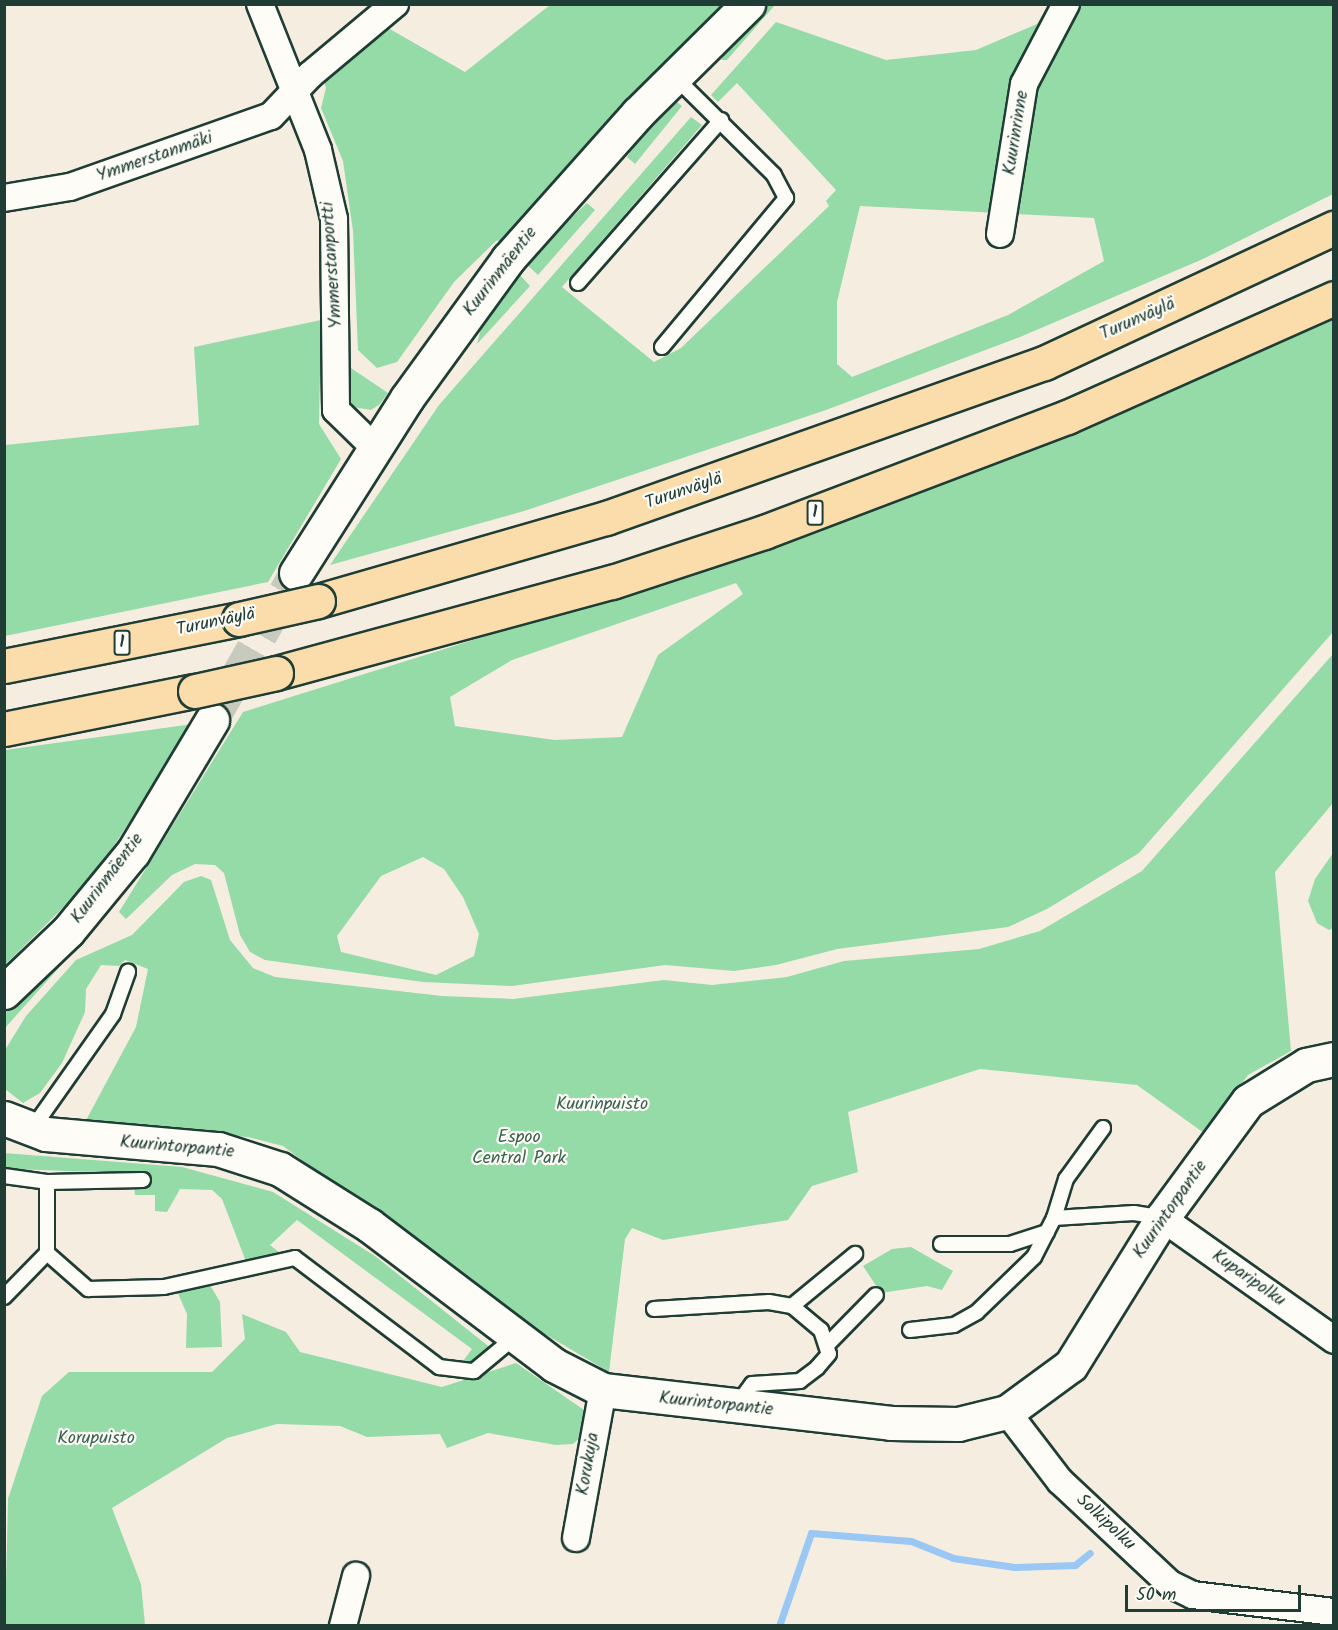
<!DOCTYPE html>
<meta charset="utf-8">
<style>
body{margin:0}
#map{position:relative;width:1338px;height:1630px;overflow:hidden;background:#f4ede0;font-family:Kalam,sans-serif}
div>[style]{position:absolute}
.green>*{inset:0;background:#95dba7}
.stream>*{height:7px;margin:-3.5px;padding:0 3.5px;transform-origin:3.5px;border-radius:3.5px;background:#9bc7f5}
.secondary-tunnel>*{height:33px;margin-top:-16.5px;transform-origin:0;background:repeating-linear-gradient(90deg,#c9cabe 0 33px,transparent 0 49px)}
.roads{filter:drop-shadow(2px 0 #1f3d34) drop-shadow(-2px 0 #1f3d34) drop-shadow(0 2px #1f3d34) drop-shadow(0 -2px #1f3d34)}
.lane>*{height:14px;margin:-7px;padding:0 7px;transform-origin:7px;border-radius:7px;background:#fdfcf7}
.street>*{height:26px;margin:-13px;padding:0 13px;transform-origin:13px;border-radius:13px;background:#fdfcf7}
.secondary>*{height:33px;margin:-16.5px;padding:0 16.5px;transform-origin:16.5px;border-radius:16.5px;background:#fdfcf7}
.highway>*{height:33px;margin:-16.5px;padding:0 16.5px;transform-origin:16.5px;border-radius:16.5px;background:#faddab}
.bridges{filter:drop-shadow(2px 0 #1f3d34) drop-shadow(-2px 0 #1f3d34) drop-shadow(0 2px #1f3d34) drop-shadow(0 -2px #1f3d34)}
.highway-bridge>*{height:33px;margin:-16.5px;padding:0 16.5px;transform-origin:16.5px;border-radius:16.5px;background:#faddab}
span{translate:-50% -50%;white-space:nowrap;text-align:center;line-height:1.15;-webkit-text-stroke:4.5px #fdfcf7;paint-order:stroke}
.shield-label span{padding:2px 4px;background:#fdfcf7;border:2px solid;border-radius:4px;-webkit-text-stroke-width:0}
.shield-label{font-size:16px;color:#1f3d34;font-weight:700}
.street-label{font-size:18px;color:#1f3d34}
.park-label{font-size:18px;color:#3c6451}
.frame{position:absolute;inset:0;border:6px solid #1f3d34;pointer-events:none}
.scale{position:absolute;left:1125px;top:1585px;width:176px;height:27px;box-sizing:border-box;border:3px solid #1f3d34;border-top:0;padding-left:8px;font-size:18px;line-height:21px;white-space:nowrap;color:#1f3d34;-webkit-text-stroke:4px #fdfcf7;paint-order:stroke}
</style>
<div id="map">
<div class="green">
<i style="clip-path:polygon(550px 5px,729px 5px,640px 88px,504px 246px,497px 240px,454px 282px,397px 362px,377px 368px,358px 350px,353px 231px,343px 161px,321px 108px,326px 88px,321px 74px,381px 24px,465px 72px)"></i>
<i style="clip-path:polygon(765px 5px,775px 5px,727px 60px,721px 60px,745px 23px)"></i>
<i style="clip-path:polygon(evenodd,1048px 5px,1333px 5px,1333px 194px,1203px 259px,1020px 337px,826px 410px,524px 511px,330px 565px,439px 405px,691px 117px,702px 125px,562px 287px,654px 362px,681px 348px,829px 206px,826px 201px,836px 190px,737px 83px,718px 102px,711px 95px,776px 22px,886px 60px,976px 50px,1037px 24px,1048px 5px,860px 206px,1094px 218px,1104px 261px,1008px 315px,852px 377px,837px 364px,837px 302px,860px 206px)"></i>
<i style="clip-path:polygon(672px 98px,682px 106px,635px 164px,627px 157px,662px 104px)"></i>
<i style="clip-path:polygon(587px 203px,595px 210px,538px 275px,524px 262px)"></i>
<i style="clip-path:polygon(519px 274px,530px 286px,477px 344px,487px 305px,511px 275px)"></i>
<i style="clip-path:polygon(evenodd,1333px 317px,1333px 632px,1139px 853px,1047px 909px,1008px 927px,837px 949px,776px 965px,734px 971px,665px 965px,512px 986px,423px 982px,265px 960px,250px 952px,240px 935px,224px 873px,215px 865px,195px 864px,172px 875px,126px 919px,119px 912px,243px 712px,729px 560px,922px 491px,1333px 317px,736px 583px,743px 594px,658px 655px,622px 737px,555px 740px,455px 726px,450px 697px,512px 660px,736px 583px,1333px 317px,423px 857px,444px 869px,463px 897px,479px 934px,474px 956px,436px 975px,341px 952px,337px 936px,381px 876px,423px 857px)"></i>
<i style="clip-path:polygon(321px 320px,319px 424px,341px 459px,268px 582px,5px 636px,5px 445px,199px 425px,194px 347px)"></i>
<i style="clip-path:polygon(345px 364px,388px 393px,380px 404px,371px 410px,353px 407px,346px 399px)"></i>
<i style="clip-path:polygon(1333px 654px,1333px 803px,1275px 872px,1291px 1051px,1248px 1075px,1204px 1133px,1137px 1085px,980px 1069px,848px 1112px,858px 1172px,812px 1186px,788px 1220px,663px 1240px,632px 1228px,625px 1239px,609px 1372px,545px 1334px,538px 1338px,283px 1146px,248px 1137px,84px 1124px,136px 1027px,148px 969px,125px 960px,119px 966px,101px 965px,86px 989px,85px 1012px,62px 1063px,40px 1093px,23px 1103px,5px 1089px,5px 1050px,26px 1016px,76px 960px,132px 935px,184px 882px,201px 876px,211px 880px,230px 940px,253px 968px,275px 977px,442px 996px,513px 999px,664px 980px,712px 985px,787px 977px,844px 961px,979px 949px,1040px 931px,1142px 871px)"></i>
<i style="clip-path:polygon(193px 724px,93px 878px,5px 965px,5px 750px)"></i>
<i style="clip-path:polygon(1333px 853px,1333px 928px,1329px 930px,1317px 923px,1308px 901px,1315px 879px)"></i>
<i style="clip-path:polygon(108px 908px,90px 933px,5px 1028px,5px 1006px)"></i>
<i style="clip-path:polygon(4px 1153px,182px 1167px,273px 1192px,375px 1256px,492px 1349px,472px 1363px,463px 1361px,472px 1349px,297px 1220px,270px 1245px,281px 1254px,247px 1264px,222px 1199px,212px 1190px,180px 1189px,167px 1212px,155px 1211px,155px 1195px,135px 1195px,134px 1187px,149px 1187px,149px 1174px,13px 1169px,5px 1167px)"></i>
<i style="clip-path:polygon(911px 1247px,953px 1271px,942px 1290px,927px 1286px,881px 1293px,863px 1266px,892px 1249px)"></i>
<i style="clip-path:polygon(209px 1283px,220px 1302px,222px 1347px,186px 1348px,187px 1314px,176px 1289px)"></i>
<i style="clip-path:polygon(242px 1314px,286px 1332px,300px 1352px,442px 1387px,516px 1363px,584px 1410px,582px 1436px,573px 1444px,556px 1445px,488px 1433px,447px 1448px,440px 1434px,367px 1437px,340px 1426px,277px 1424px,227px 1438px,112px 1508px,141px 1584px,145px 1625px,5px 1626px,8px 1499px,42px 1396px,69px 1372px,212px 1372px,245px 1339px)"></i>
</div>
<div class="stream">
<i style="left:779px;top:1626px;width:98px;rotate:-71deg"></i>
<i style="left:811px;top:1533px;width:100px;rotate:4.6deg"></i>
<i style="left:911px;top:1541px;width:45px;rotate:22deg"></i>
<i style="left:953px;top:1558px;width:62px;rotate:8.4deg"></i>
<i style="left:1014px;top:1567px;width:61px;rotate:-1.9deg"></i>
<i style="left:1075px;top:1565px;width:19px;rotate:-39deg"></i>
</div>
<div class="secondary-tunnel">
<i style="left:212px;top:720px;width:169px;rotate:-60.3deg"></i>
</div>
<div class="roads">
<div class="lane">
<i style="left:578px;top:283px;width:217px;rotate:-48.7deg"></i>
<i style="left:662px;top:347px;width:194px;rotate:-50.2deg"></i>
<i style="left:786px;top:198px;width:26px;rotate:-118deg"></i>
<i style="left:774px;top:175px;width:139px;rotate:-135.3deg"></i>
<i style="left:32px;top:1129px;width:141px;rotate:-54.8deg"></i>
<i style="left:113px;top:1014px;width:45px;rotate:-70.3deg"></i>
<i style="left:4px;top:1176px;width:43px;rotate:7.9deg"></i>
<i style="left:47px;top:1182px;width:96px;rotate:-1.2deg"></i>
<i style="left:1054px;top:1218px;width:41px;rotate:-72.9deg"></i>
<i style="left:1066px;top:1179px;width:63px;rotate:-54deg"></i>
<i style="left:941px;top:1244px;width:69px"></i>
<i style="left:1010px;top:1244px;width:39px;rotate:-18deg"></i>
<i style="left:47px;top:1253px;width:55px;rotate:41.3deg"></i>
<i style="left:88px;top:1289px;width:76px;rotate:-1.5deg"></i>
<i style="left:164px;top:1287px;width:134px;rotate:-12.5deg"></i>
<i style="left:295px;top:1258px;width:181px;rotate:37.1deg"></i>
<i style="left:439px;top:1367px;width:35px;rotate:7deg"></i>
<i style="left:474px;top:1371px;width:53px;rotate:-39.7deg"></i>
<i style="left:4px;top:1297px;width:62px;rotate:-45.7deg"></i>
<i style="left:47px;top:1253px;width:71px;rotate:-90deg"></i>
<i style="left:792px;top:1306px;width:82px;rotate:-39.5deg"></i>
<i style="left:654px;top:1309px;width:115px;rotate:-3.5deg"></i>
<i style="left:769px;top:1302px;width:23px;rotate:10deg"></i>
<i style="left:792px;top:1306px;width:38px;rotate:40deg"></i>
<i style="left:821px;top:1330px;width:25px;rotate:72deg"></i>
<i style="left:829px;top:1354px;width:18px;rotate:131deg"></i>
<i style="left:817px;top:1368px;width:21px;rotate:143deg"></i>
<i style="left:800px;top:1381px;width:48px;rotate:176.4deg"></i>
<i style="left:752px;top:1384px;width:27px;rotate:126deg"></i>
<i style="left:910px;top:1330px;width:44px;rotate:-6.5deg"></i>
<i style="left:954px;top:1325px;width:26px;rotate:-29deg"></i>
<i style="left:977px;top:1312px;width:79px;rotate:-44deg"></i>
<i style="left:1034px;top:1257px;width:44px;rotate:-62.9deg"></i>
<i style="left:1054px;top:1218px;width:80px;rotate:-3.6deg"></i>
<i style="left:1134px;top:1213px;width:26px;rotate:9deg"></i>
<i style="left:829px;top:1343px;width:67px;rotate:-45.6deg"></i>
</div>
<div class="street">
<i style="left:260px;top:4px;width:157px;rotate:68.3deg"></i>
<i style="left:318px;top:150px;width:71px;rotate:76.9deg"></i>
<i style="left:334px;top:219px;width:191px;rotate:89.4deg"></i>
<i style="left:336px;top:410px;width:54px;rotate:44.3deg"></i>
<i style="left:4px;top:198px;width:67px;rotate:-9.5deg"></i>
<i style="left:70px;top:187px;width:213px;rotate:-19.5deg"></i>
<i style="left:271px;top:116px;width:57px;rotate:-46.4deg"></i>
<i style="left:310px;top:75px;width:111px;rotate:-39.9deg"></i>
<i style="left:1000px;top:234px;width:152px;rotate:-80.9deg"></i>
<i style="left:1024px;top:84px;width:90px;rotate:-62.3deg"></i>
<i style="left:1162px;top:1218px;width:211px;rotate:35.3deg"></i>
<i style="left:1007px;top:1412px;width:87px;rotate:52.5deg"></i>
<i style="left:1060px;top:1481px;width:151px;rotate:43.1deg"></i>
<i style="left:1170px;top:1584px;width:25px;rotate:26deg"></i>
<i style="left:1193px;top:1595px;width:142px;rotate:6.9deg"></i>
<i style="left:576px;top:1538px;width:150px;rotate:-79.7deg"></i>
<i style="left:343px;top:1626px;width:52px;rotate:-75.4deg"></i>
</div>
<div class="secondary">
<i style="left:296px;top:573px;width:207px;rotate:-57.6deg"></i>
<i style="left:407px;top:398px;width:172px;rotate:-54deg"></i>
<i style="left:508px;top:259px;width:195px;rotate:-48.3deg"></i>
<i style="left:638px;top:113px;width:155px;rotate:-44.7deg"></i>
<i style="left:4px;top:992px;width:88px;rotate:-43.6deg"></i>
<i style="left:68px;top:931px;width:102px;rotate:-50.6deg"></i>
<i style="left:133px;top:852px;width:154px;rotate:-59.1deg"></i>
<i style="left:4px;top:1118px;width:45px;rotate:20.9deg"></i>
<i style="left:46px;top:1134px;width:173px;rotate:5deg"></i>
<i style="left:218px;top:1149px;width:65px;rotate:17.9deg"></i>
<i style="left:280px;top:1169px;width:105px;rotate:32.2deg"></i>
<i style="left:369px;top:1225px;width:232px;rotate:37.1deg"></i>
<i style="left:554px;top:1365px;width:55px;rotate:27deg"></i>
<i style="left:603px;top:1390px;width:290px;rotate:6.5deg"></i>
<i style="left:891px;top:1423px;width:67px;rotate:0.9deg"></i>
<i style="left:958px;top:1424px;width:50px;rotate:-13.8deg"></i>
<i style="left:1007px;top:1412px;width:79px;rotate:-36.3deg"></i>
<i style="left:1071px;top:1365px;width:173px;rotate:-58.2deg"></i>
<i style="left:1162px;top:1218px;width:145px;rotate:-53.7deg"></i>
<i style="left:1248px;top:1101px;width:68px;rotate:-31.8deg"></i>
<i style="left:1306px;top:1065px;width:29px;rotate:-12deg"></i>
</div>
<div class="highway">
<i style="left:318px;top:601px;width:300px;rotate:-16.1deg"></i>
<i style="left:606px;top:518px;width:465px;rotate:-19.5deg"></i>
<i style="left:1044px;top:363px;width:320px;rotate:-25deg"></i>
<i style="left:4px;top:666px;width:240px;rotate:-11.3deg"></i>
<i style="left:276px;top:673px;width:348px;rotate:-15.2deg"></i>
<i style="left:612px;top:582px;width:160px;rotate:-18.2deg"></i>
<i style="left:764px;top:532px;width:324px;rotate:-20.8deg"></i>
<i style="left:1067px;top:417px;width:292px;rotate:-24deg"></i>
<i style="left:4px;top:729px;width:195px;rotate:-11.3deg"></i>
</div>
</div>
<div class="bridges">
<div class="highway-bridge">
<i style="left:239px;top:619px;width:81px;rotate:-12.8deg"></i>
<i style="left:195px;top:691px;width:83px;rotate:-12.5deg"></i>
</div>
</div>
<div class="shield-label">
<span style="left:815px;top:513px">1</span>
<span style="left:122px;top:643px">1</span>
</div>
<div class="street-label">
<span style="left:1017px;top:133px;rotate:-81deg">Kuurinrinne</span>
<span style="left:155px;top:158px;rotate:-19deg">Ymmerstanmäki</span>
<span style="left:333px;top:265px;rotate:-94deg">Ymmerstanportti</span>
<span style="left:501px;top:272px;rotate:-52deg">Kuurinmäentie</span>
<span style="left:1138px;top:320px;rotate:-24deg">Turunväylä</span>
<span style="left:684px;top:492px;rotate:-19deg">Turunväylä</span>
<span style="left:216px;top:623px;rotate:-12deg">Turunväylä</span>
<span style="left:108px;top:879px;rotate:-53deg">Kuurinmäentie</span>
<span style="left:177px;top:1148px;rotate:5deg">Kuurintorpantie</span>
<span style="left:1171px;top:1210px;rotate:-55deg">Kuurintorpantie</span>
<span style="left:1248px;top:1279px;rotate:35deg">Kuparipolku</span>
<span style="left:716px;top:1405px;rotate:6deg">Kuurintorpantie</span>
<span style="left:589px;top:1464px;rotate:-80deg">Korukuja</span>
<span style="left:1105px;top:1523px;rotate:43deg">Solkipolku</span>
</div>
<div class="park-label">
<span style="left:602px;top:1105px">Kuurinpuisto</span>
<span style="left:519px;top:1149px">Espoo<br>Central Park</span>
<span style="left:96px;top:1439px">Korupuisto</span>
</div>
<div class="frame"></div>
<div class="scale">50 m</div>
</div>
